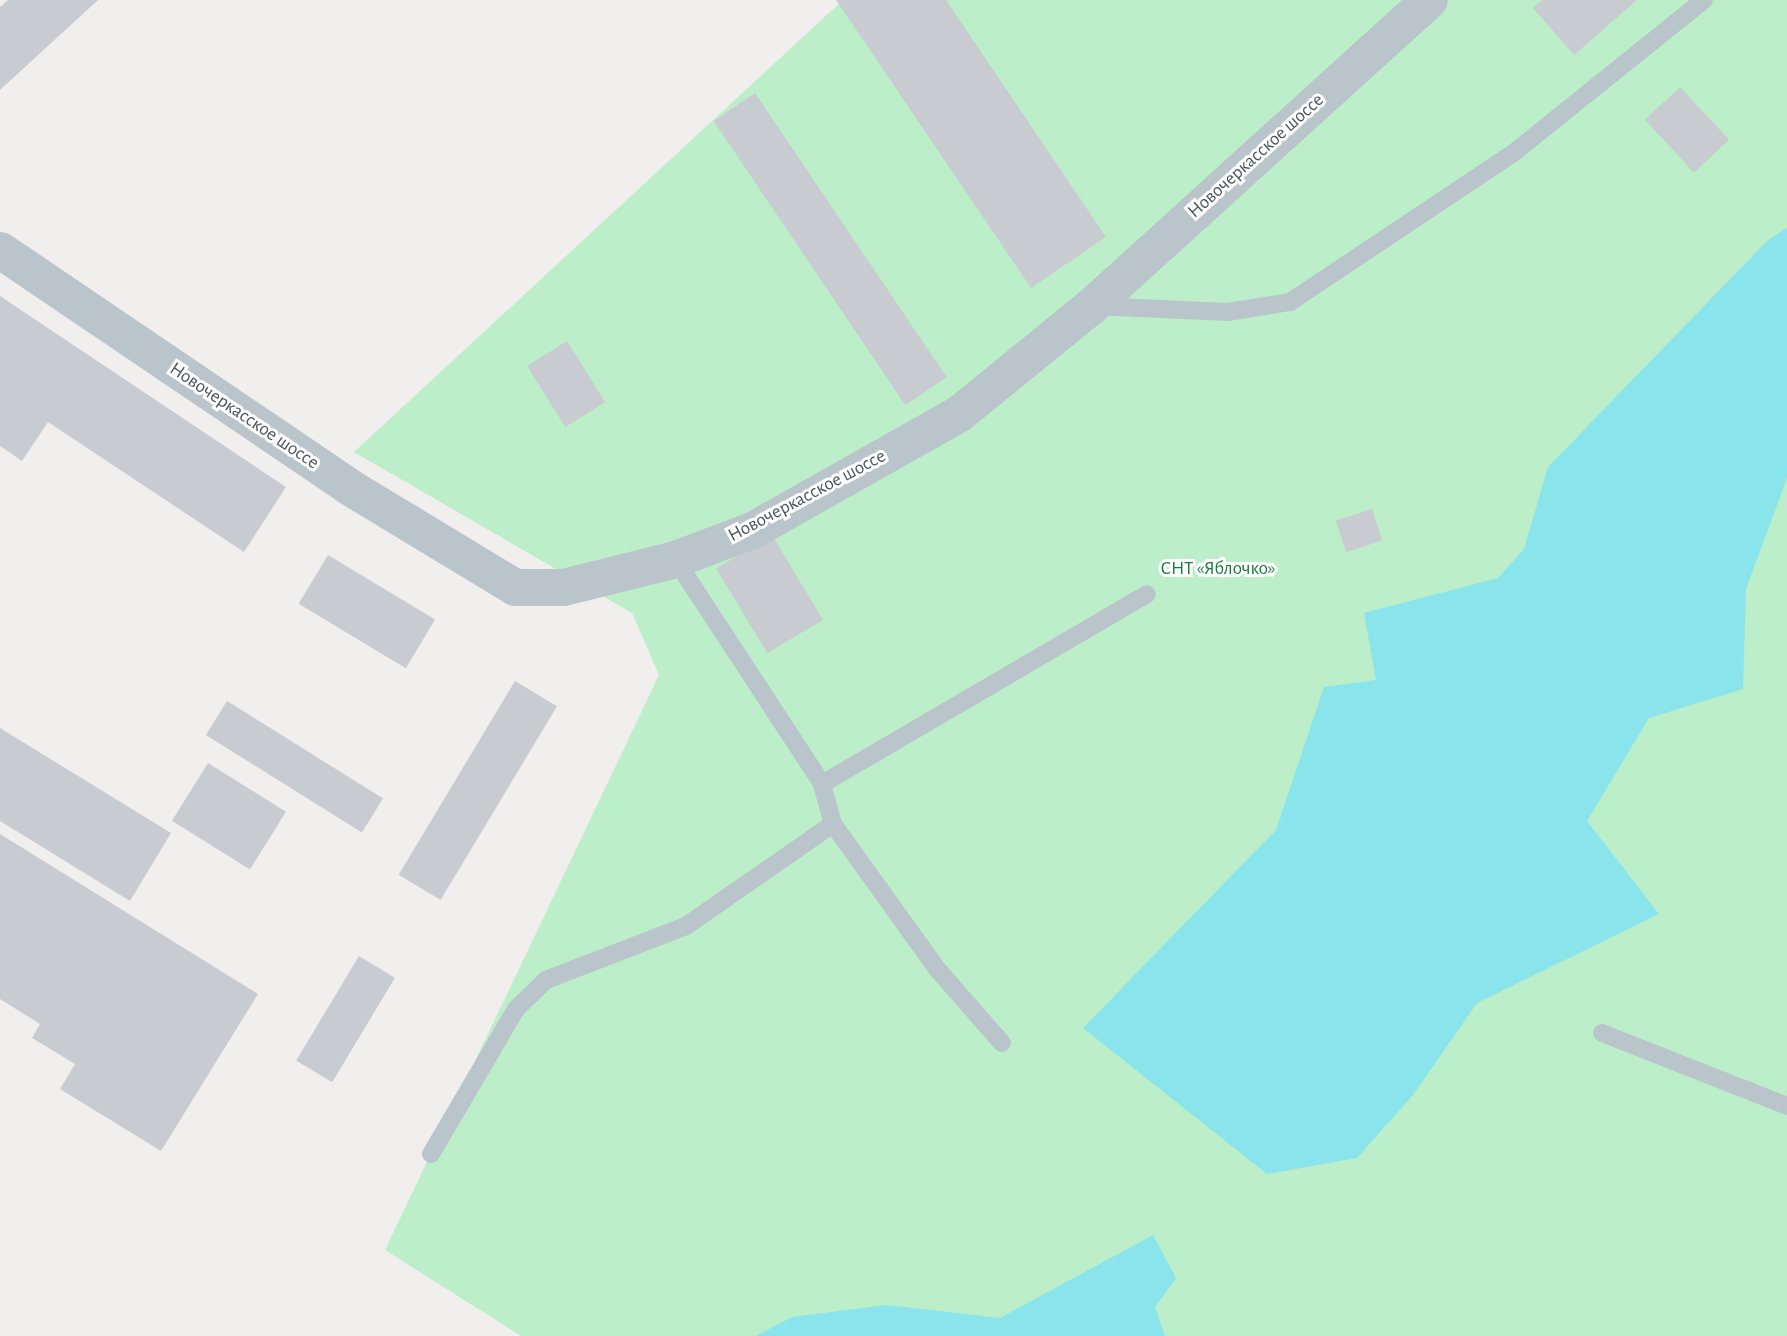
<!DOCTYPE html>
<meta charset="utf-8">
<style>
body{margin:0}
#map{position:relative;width:1787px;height:1336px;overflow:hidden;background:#f1eeee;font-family:"Alegreya Sans",sans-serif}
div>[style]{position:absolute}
.green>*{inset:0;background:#bceec9}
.water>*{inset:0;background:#89e4eb}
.building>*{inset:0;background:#c8ccd1;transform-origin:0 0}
.service>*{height:18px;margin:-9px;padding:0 9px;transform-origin:9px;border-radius:9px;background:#b9c5cb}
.minor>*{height:37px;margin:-18.5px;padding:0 18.5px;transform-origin:18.5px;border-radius:18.5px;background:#b9c5cb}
span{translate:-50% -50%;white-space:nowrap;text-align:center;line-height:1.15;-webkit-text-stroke:6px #fff;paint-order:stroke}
.street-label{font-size:19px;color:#46545b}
.park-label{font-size:19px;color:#177c3c}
</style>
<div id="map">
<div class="green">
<i style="clip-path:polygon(843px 0,1787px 0,1787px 1336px,521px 1336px,385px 1250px,659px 675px,632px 613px,354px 452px)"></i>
</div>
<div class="water">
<i style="clip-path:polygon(1787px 228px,1787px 478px,1746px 589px,1743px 689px,1649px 718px,1587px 821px,1659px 914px,1477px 1003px,1413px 1095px,1357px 1158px,1267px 1174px,1083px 1028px,1276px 830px,1324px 687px,1376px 680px,1364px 613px,1498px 578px,1524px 549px,1548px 467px,1768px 240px)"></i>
<i style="clip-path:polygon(1153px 1235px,1176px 1278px,1155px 1307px,1165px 1336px,756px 1336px,792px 1317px,887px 1305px,1000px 1318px)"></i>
</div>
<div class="building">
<i style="clip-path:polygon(8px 0,98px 0,0 90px,0 7px)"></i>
<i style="clip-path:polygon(836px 0,946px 0,1106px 237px,1031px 288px)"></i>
<i style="clip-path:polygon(1542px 0,1637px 0,1574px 55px,1533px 8px)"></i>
<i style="left:1680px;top:87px;width:72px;height:48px;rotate:47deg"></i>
<i style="left:755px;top:93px;width:343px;height:50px;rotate:56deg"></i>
<i style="clip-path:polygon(0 296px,286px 487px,244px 552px,48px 422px,22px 461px,0 446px)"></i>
<i style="left:567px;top:341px;width:72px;height:47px;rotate:58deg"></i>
<i style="left:1372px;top:509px;width:33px;height:38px;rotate:72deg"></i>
<i style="left:772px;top:535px;width:99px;height:65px;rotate:59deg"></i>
<i style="left:328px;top:555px;width:125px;height:57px;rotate:31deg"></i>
<i style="left:515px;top:681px;width:49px;height:226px;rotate:31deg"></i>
<i style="left:227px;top:701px;width:184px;height:40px;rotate:32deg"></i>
<i style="clip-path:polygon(0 728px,171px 833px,130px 901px,0 821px)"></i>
<i style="left:208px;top:763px;width:92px;height:68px;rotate:32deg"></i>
<i style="clip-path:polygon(0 834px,258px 994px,161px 1151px,60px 1089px,75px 1064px,32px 1038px,40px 1024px,0 999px)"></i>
<i style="left:359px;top:956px;width:42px;height:122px;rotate:31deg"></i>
</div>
<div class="service">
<i style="left:1093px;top:306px;width:135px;rotate:2.5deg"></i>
<i style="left:1228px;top:312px;width:63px;rotate:-9.2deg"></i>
<i style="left:1290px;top:302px;width:272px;rotate:-33.7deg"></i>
<i style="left:1516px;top:151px;width:241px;rotate:-38.8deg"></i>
<i style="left:675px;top:559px;width:269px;rotate:56.8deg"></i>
<i style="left:822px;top:784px;width:41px;rotate:74.6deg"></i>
<i style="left:833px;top:824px;width:180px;rotate:54.3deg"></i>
<i style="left:938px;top:970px;width:97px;rotate:48.8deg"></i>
<i style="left:822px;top:784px;width:376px;rotate:-30.3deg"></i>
<i style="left:1602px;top:1033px;width:199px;rotate:21.5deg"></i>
<i style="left:431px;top:1154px;width:168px;rotate:-59.6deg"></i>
<i style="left:516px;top:1009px;width:42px;rotate:-44deg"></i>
<i style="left:546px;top:980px;width:150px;rotate:-21.1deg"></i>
<i style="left:686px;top:926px;width:179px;rotate:-34.8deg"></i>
</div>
<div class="minor">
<i style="left:0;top:250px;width:420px;rotate:34.1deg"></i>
<i style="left:348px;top:486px;width:195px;rotate:31.2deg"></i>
<i style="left:515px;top:587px;width:48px"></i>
<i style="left:563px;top:587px;width:115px;rotate:-14deg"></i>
<i style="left:675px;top:559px;width:82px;rotate:-20.6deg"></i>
<i style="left:752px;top:530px;width:236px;rotate:-29.4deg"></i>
<i style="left:958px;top:414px;width:171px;rotate:-39.1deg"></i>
<i style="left:1091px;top:306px;width:456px;rotate:-42.2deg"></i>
</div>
<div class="street-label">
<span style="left:1256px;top:156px;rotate:-42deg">Новочеркасское шоссе</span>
<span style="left:244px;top:416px;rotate:34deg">Новочеркасское шоссе</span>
<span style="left:807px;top:496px;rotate:-28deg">Новочеркасское шоссе</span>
</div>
<div class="park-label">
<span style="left:1218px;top:569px">СНТ «Яблочко»</span>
</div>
</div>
